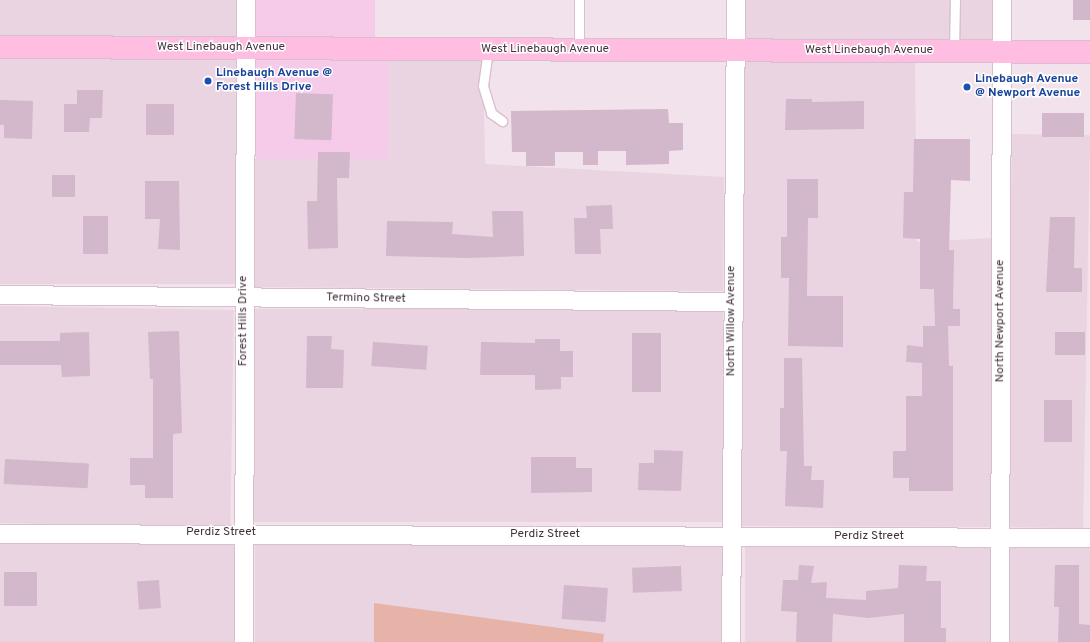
<!DOCTYPE html>
<style>
body{margin:0}
#map{position:relative;width:1090px;height:642px;overflow:hidden;background:#f1e2eb;font-family:Overpass,sans-serif}
div>[style]{position:absolute}
.residential>*{inset:0;background:#ead4e1;transform-origin:0 0}
.commercial>*{inset:0;background:#f5cbe9;transform-origin:0 0}
.green>*{inset:0;background:#e7b3a9}
.building>*{inset:0;background:#d3b7ca;transform-origin:0 0}
.roads{filter:drop-shadow(1px 0 #d8bfce) drop-shadow(-1px 0 #d8bfce) drop-shadow(0 1px #d8bfce) drop-shadow(0 -1px #d8bfce)}
.lane>*{height:9px;margin:-4.5px;padding:0 4.5px;transform-origin:4.5px;border-radius:4.5px;background:#fff}
.street>*{height:18px;margin:-9px;padding:0 9px;transform-origin:9px;border-radius:9px;background:#fff}
.secondary>*{height:22px;margin:-11px;padding:0 11px;transform-origin:11px;border-radius:11px;background:#ffbee1}
.dots>*{width:11px;height:11px;translate:-50% -50%;box-sizing:border-box;border:2px solid #fff;border-radius:50%}
span{translate:-50% -50%;white-space:nowrap;text-align:center;line-height:1.15;-webkit-text-stroke:3px #fff;paint-order:stroke}
.street-label{font-size:12px;color:#43323e}
.transit-label{font-size:12px;color:#164399;font-weight:700}
.left{translate:0 -50%;text-align:left}
</style>
<div id="map">
<div class="residential">
<i style="left:0;top:0;width:237px;height:36px"></i>
<i style="left:745px;top:0;width:248px;height:40px"></i>
<i style="left:0;top:58px;width:237px;height:226px"></i>
<i style="clip-path:polygon(388px 60px,483px 60px,485px 164px,724px 177px,723px 291px,253px 287px,255px 159px,386px 157px)"></i>
<i style="clip-path:polygon(745px 61px,915px 62px,917px 242px,992px 238px,991px 527px,741px 526px)"></i>
<i style="left:1012px;top:134px;width:78px;height:393px;rotate:1deg"></i>
<i style="left:0;top:306px;width:234px;height:217px;rotate:1deg"></i>
<i style="left:253px;top:309px;width:470px;height:213px"></i>
<i style="left:0;top:544px;width:236px;height:98px"></i>
<i style="left:255px;top:544px;width:467px;height:98px"></i>
<i style="left:745px;top:547px;width:246px;height:95px"></i>
<i style="left:1010px;top:548px;width:80px;height:94px"></i>
</div>
<div class="commercial">
<i style="left:256px;top:0;width:119px;height:38px"></i>
<i style="left:256px;top:59px;width:132px;height:100px"></i>
</div>
<div class="green">
<i style="clip-path:polygon(374px 603px,604px 634px,603px 642px,374px 642px)"></i>
</div>
<div class="building">
<i style="left:1073px;top:0;width:17px;height:20px"></i>
<i style="clip-path:polygon(77px 90px,103px 90px,102px 118px,90px 118px,89px 132px,64px 132px,64px 104px,77px 104px)"></i>
<i style="left:296px;top:93px;width:37px;height:46px;rotate:2deg"></i>
<i style="clip-path:polygon(786px 99px,812px 99px,812px 102px,864px 101px,864px 129px,785px 130px)"></i>
<i style="clip-path:polygon(0 100px,33px 101px,32px 139px,4px 138px,4px 125px,0 125px)"></i>
<i style="left:146px;top:104px;width:28px;height:31px"></i>
<i style="clip-path:polygon(668px 109px,669px 123px,683px 123px,683px 150px,669px 151px,669px 164px,626px 165px,626px 151px,598px 151px,598px 165px,583px 165px,583px 152px,555px 152px,555px 166px,526px 166px,526px 152px,512px 152px,511px 111px)"></i>
<i style="left:1042px;top:113px;width:42px;height:24px"></i>
<i style="clip-path:polygon(914px 139px,970px 139px,970px 181px,951px 180px,949px 250px,954px 250px,953px 309px,960px 309px,960px 326px,935px 326px,934px 289px,920px 289px,920px 239px,903px 238px,904px 192px,913px 192px)"></i>
<i style="clip-path:polygon(318px 152px,350px 152px,349px 178px,337px 178px,338px 248px,308px 249px,307px 201px,317px 201px)"></i>
<i style="left:52px;top:175px;width:23px;height:22px"></i>
<i style="clip-path:polygon(787px 179px,818px 179px,818px 218px,808px 218px,807px 296px,843px 296px,843px 347px,788px 346px,789px 278px,781px 278px,781px 237px,787px 237px)"></i>
<i style="clip-path:polygon(145px 181px,179px 181px,180px 250px,158px 249px,160px 219px,145px 219px)"></i>
<i style="clip-path:polygon(612px 205px,613px 229px,600px 229px,601px 254px,575px 254px,574px 218px,587px 218px,586px 206px)"></i>
<i style="clip-path:polygon(492px 211px,523px 211px,524px 256px,467px 258px,386px 256px,387px 221px,453px 222px,452px 234px,493px 237px)"></i>
<i style="left:83px;top:216px;width:25px;height:38px"></i>
<i style="clip-path:polygon(1050px 217px,1075px 217px,1074px 268px,1082px 268px,1082px 292px,1046px 292px)"></i>
<i style="clip-path:polygon(923px 326px,948px 326px,949px 366px,953px 366px,953px 491px,909px 491px,909px 478px,893px 478px,893px 451px,906px 451px,906px 396px,922px 396px,922px 363px,906px 362px,907px 345px,923px 347px)"></i>
<i style="clip-path:polygon(179px 331px,182px 433px,173px 434px,173px 498px,145px 498px,145px 485px,130px 485px,130px 458px,153px 458px,153px 379px,150px 379px,148px 332px)"></i>
<i style="clip-path:polygon(89px 332px,90px 376px,62px 377px,61px 365px,0 365px,0 341px,60px 341px,60px 333px)"></i>
<i style="left:1055px;top:332px;width:30px;height:23px"></i>
<i style="left:632px;top:333px;width:29px;height:59px"></i>
<i style="clip-path:polygon(307px 336px,332px 336px,331px 349px,344px 350px,343px 388px,306px 388px)"></i>
<i style="clip-path:polygon(535px 339px,560px 339px,560px 351px,573px 351px,573px 377px,561px 377px,561px 389px,535px 390px,535px 375px,480px 375px,481px 342px,535px 343px)"></i>
<i style="left:373px;top:342px;width:55px;height:24px;rotate:4deg"></i>
<i style="clip-path:polygon(784px 358px,802px 358px,804px 466px,812px 466px,811px 480px,824px 480px,823px 508px,785px 506px,787px 451px,780px 451px,780px 408px,784px 408px)"></i>
<i style="left:1044px;top:400px;width:28px;height:42px"></i>
<i style="clip-path:polygon(654px 450px,683px 451px,681px 491px,638px 490px,639px 463px,654px 463px)"></i>
<i style="clip-path:polygon(531px 457px,576px 457px,576px 468px,592px 468px,592px 492px,531px 493px)"></i>
<i style="left:5px;top:459px;width:84px;height:25px;rotate:3deg"></i>
<i style="clip-path:polygon(799px 565px,814px 566px,811px 583px,827px 582px,826px 598px,866px 600px,866px 591px,898px 588px,899px 565px,927px 566px,926px 581px,941px 581px,941px 628px,946px 628px,946px 642px,904px 642px,904px 614px,868px 618px,833px 614px,832px 642px,796px 642px,797px 612px,781px 611px,783px 580px,798px 580px)"></i>
<i style="clip-path:polygon(1055px 565px,1079px 565px,1079px 624px,1090px 625px,1090px 642px,1058px 642px,1059px 607px,1054px 607px)"></i>
<i style="left:681px;top:566px;width:25px;height:49px;rotate:88deg"></i>
<i style="left:37px;top:572px;width:34px;height:33px;rotate:90deg"></i>
<i style="left:159px;top:580px;width:28px;height:22px;rotate:86deg"></i>
<i style="left:564px;top:585px;width:44px;height:34px;rotate:4deg"></i>
</div>
<div class="roads">
<div class="lane">
<i style="left:579px;top:0;width:50px;rotate:90deg"></i>
<i style="left:488px;top:50px;width:36px;rotate:98deg"></i>
<i style="left:483px;top:86px;width:28px;rotate:73deg"></i>
<i style="left:491px;top:113px;width:14px;rotate:36deg"></i>
<i style="left:954px;top:51px;width:51px;rotate:-88.9deg"></i>
</div>
<div class="street">
<i style="left:0;top:295px;width:732px;rotate:0.55deg"></i>
<i style="left:0;top:534px;width:1090px;rotate:0.21deg"></i>
<i style="left:244px;top:642px;width:642px;rotate:-89.82deg"></i>
<i style="left:731px;top:642px;width:642px;rotate:-89.55deg"></i>
<i style="left:1000px;top:642px;width:642px;rotate:-89.82deg"></i>
</div>
<div class="secondary">
<i style="left:0;top:47px;width:1090px;rotate:0.26deg"></i>
</div>
</div>
<div class="dots">
<i style="left:208px;top:81px;background:#1a4fb4"></i>
<i style="left:967px;top:87px;background:#1a4fb4"></i>
</div>
<div class="street-label">
<span style="left:221px;top:48px">West Linebaugh Avenue</span>
<span style="left:545px;top:50px">West Linebaugh Avenue</span>
<span style="left:869px;top:51px">West Linebaugh Avenue</span>
<span style="left:366px;top:299px;rotate:1deg">Termino Street</span>
<span style="left:244px;top:321px;rotate:-90deg">Forest Hills Drive</span>
<span style="left:732px;top:321px;rotate:-90deg">North Willow Avenue</span>
<span style="left:1001px;top:321px;rotate:-90deg">North Newport Avenue</span>
<span style="left:221px;top:533px">Perdiz Street</span>
<span style="left:545px;top:535px">Perdiz Street</span>
<span style="left:869px;top:537px">Perdiz Street</span>
</div>
<div class="transit-label">
<span class="left" style="left:216px;top:81px">Linebaugh Avenue @<br>Forest Hills Drive</span>
<span class="left" style="left:975px;top:87px">Linebaugh Avenue<br>@ Newport Avenue</span>
</div>
</div>
